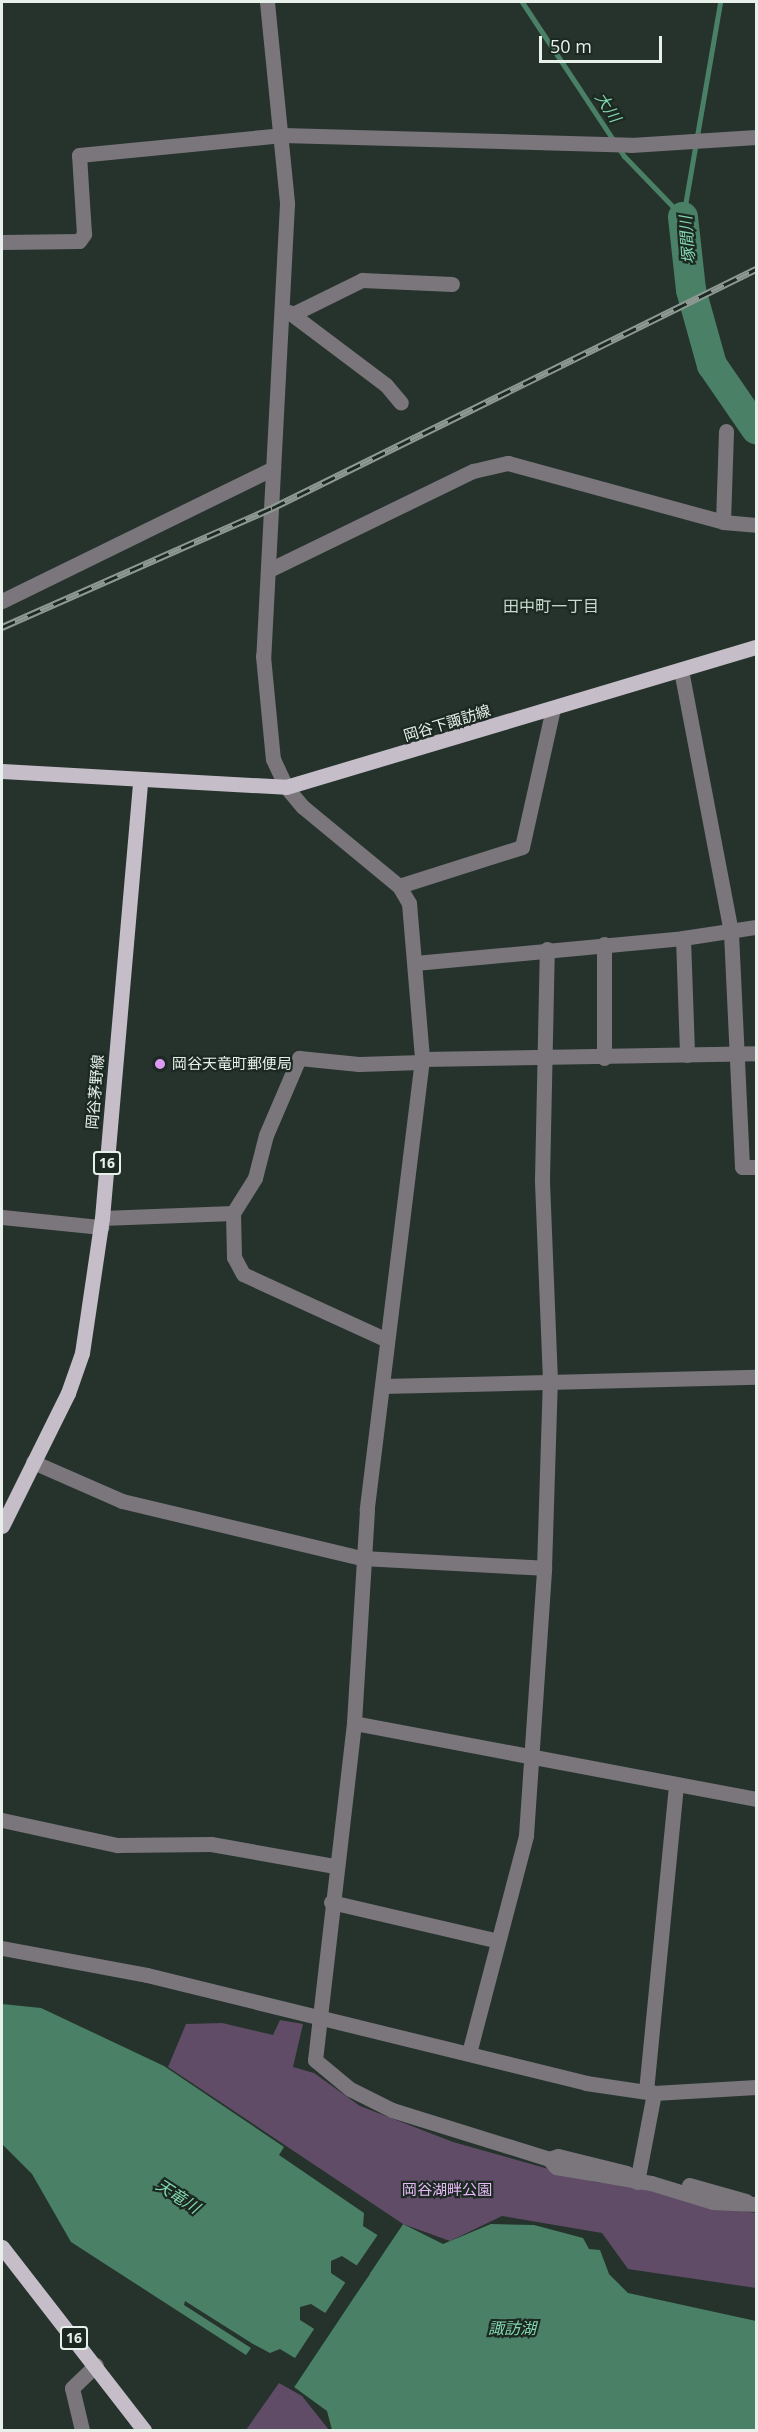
<!DOCTYPE html>
<meta charset="utf-8">
<style>
body{margin:0}
#map{position:relative;width:758px;height:2432px;overflow:hidden;background:#26332c;font-family:"Open Sans","Noto Sans JP",sans-serif}
div>[style]{position:absolute}
.green>*{inset:0;background:#604c67}
.water>*{inset:0;background:#4a8066}
.pier>*{inset:0;background:#26332c}
.stream>*{height:5px;margin:-2.5px;padding:0 2.5px;transform-origin:2.5px;border-radius:2.5px;background:#4a8066}
.river>*{height:30px;margin:-15px;padding:0 15px;transform-origin:15px;border-radius:15px;background:#4a8066}
.minor>*{height:15px;margin:-7.5px;padding:0 7.5px;transform-origin:7.5px;border-radius:7.5px;background:#7a767c}
.major>*{height:15px;margin:-7.5px;padding:0 7.5px;transform-origin:7.5px;border-radius:7.5px;background:#c5bdc8}
.rail>*{height:7px;margin-top:-3.5px;transform-origin:0;background:repeating-linear-gradient(90deg,#1c2922 0 14px,#8e9993 0 28px);box-sizing:border-box;border-block:2px solid #8e9993}
.dots>*{width:16px;height:16px;translate:-50% -50%;box-sizing:border-box;border:3px solid #1c2922;border-radius:50%}
span{translate:-50% -50%;white-space:nowrap;text-align:center;line-height:1.15;-webkit-text-stroke:4.5px #1c2922;paint-order:stroke}
.shield-label span{padding:2px 4px;background:#1c2922;border:2px solid;border-radius:4px;-webkit-text-stroke-width:0}
.shield-label{font-size:14px;color:#e7f0eb;font-weight:700}
.street-label{font-size:15px;color:#e7f0eb}
.poi-label{font-size:15px;color:#e7f0eb}
.left{translate:0 -50%;text-align:left}
.park-label{font-size:15px;color:#eabbfb}
.water-label{font-size:16px;color:#83d7af;font-style:italic}
.neighbourhood-label{font-size:16px;color:#c8d9d0}
.frame{position:absolute;inset:0;border:3px solid #e7f0eb;pointer-events:none}
.scale{position:absolute;left:539px;top:36px;width:123px;height:27px;box-sizing:border-box;border:3px solid #e7f0eb;border-top:0;padding-left:8px;font-size:18px;line-height:21px;white-space:nowrap;color:#e7f0eb;-webkit-text-stroke:4px #1c2922;paint-order:stroke}
</style>
<div id="map">
<div class="green">
<i style="clip-path:polygon(280px 2020px,303px 2024px,293px 2067px,314px 2073px,360px 2106px,453px 2142px,595px 2182px,653px 2189px,699px 2204px,756px 2213px,756px 2288px,628px 2269px,602px 2233px,502px 2216px,450px 2241px,403px 2224px,168px 2067px,186px 2024px,222px 2023px,273px 2035px)"></i>
<i style="clip-path:polygon(279px 2383px,302px 2396px,329px 2430px,246px 2430px)"></i>
</div>
<div class="water">
<i style="clip-path:polygon(evenodd,2px 2004px,41px 2008px,164px 2066px,284px 2147px,279px 2155px,364px 2213px,363px 2226px,390px 2243px,403px 2224px,443px 2244px,491px 2224px,534px 2225px,583px 2238px,589px 2249px,600px 2250px,609px 2274px,628px 2293px,756px 2321px,756px 2430px,332px 2430px,327px 2411px,294px 2387px,308px 2366px,280px 2349px,270px 2353px,253px 2344px,185px 2301px,184px 2305px,251px 2348px,246px 2355px,71px 2242px,32px 2174px,2px 2144px,2px 2004px,342px 2256px,370px 2274px,358px 2291px,331px 2273px,331px 2261px,342px 2256px,2px 2004px,311px 2304px,338px 2321px,327px 2337px,300px 2320px,300px 2307px,311px 2304px)"></i>
</div>
<div class="pier">
<i style="clip-path:polygon(400px 2223px,403px 2224px,293px 2389px,304px 2367px,293px 2361px,316px 2326px,327px 2333px,334px 2322px,324px 2315px,347px 2280px,358px 2287px,366px 2275px,355px 2268px,379px 2233px,389px 2239px)"></i>
</div>
<div class="stream">
<i style="left:522px;top:2px;width:185px;rotate:56.5deg"></i>
<i style="left:624px;top:156px;width:85px;rotate:46deg"></i>
<i style="left:683px;top:217px;width:218px;rotate:-80.2deg"></i>
</div>
<div class="river">
<i style="left:683px;top:217px;width:73px;rotate:83.7deg"></i>
<i style="left:691px;top:290px;width:78px;rotate:74.4deg"></i>
<i style="left:712px;top:365px;width:78px;rotate:55.5deg"></i>
</div>
<div class="minor">
<i style="left:267px;top:2px;width:203px;rotate:84.3deg"></i>
<i style="left:287px;top:204px;width:453px;rotate:93deg"></i>
<i style="left:263px;top:656px;width:103px;rotate:84.5deg"></i>
<i style="left:273px;top:759px;width:31px;rotate:65deg"></i>
<i style="left:286px;top:787px;width:26px;rotate:50deg"></i>
<i style="left:303px;top:807px;width:124px;rotate:39.5deg"></i>
<i style="left:399px;top:886px;width:20px;rotate:60deg"></i>
<i style="left:409px;top:903px;width:157px;rotate:85.2deg"></i>
<i style="left:422px;top:1059px;width:454px;rotate:97deg"></i>
<i style="left:367px;top:1510px;width:213px;rotate:93.5deg"></i>
<i style="left:354px;top:1723px;width:339px;rotate:96.6deg"></i>
<i style="left:315px;top:2060px;width:45px;rotate:39.6deg"></i>
<i style="left:350px;top:2089px;width:47px;rotate:26.6deg"></i>
<i style="left:392px;top:2110px;width:164px;rotate:17.3deg"></i>
<i style="left:549px;top:2159px;width:11px;rotate:49deg"></i>
<i style="left:556px;top:2167px;width:96px;rotate:9.6deg"></i>
<i style="left:651px;top:2183px;width:65px;rotate:17deg"></i>
<i style="left:713px;top:2202px;width:43px;rotate:2.7deg"></i>
<i style="left:2px;top:242px;width:77px;rotate:-0.7deg"></i>
<i style="left:79px;top:241px;width:9px;rotate:-54deg"></i>
<i style="left:84px;top:234px;width:79px;rotate:-93.6deg"></i>
<i style="left:79px;top:155px;width:204px;rotate:-5.6deg"></i>
<i style="left:282px;top:135px;width:349px;rotate:1.6deg"></i>
<i style="left:631px;top:145px;width:125px;rotate:-3.7deg"></i>
<i style="left:289px;top:312px;width:121px;rotate:37deg"></i>
<i style="left:386px;top:385px;width:23px;rotate:50deg"></i>
<i style="left:295px;top:313px;width:75px;rotate:-26.2deg"></i>
<i style="left:362px;top:280px;width:90px;rotate:2.5deg"></i>
<i style="left:723px;top:522px;width:91px;rotate:-88.1deg"></i>
<i style="left:269px;top:570px;width:227px;rotate:-25.9deg"></i>
<i style="left:473px;top:471px;width:36px;rotate:-13deg"></i>
<i style="left:508px;top:463px;width:223px;rotate:15.3deg"></i>
<i style="left:723px;top:522px;width:33px;rotate:5deg"></i>
<i style="left:2px;top:601px;width:302px;rotate:-26.1deg"></i>
<i style="left:681px;top:670px;width:268px;rotate:79.2deg"></i>
<i style="left:731px;top:933px;width:234px;rotate:87.3deg"></i>
<i style="left:742px;top:1167px;width:14px"></i>
<i style="left:399px;top:886px;width:129px;rotate:-17.6deg"></i>
<i style="left:522px;top:847px;width:142px;rotate:-77.4deg"></i>
<i style="left:683px;top:938px;width:117px;rotate:88deg"></i>
<i style="left:604px;top:944px;width:114px;rotate:90deg"></i>
<i style="left:415px;top:963px;width:269px;rotate:-5.3deg"></i>
<i style="left:683px;top:938px;width:74px;rotate:-8.6deg"></i>
<i style="left:422px;top:1059px;width:334px;rotate:-1deg"></i>
<i style="left:2px;top:1217px;width:100px;rotate:5.8deg"></i>
<i style="left:102px;top:1218px;width:131px;rotate:-2.2deg"></i>
<i style="left:387px;top:1340px;width:158px;rotate:-155.4deg"></i>
<i style="left:243px;top:1274px;width:19px;rotate:-118deg"></i>
<i style="left:234px;top:1257px;width:44px;rotate:-91.3deg"></i>
<i style="left:233px;top:1213px;width:41px;rotate:-57.8deg"></i>
<i style="left:255px;top:1178px;width:44px;rotate:-75.7deg"></i>
<i style="left:266px;top:1135px;width:84px;rotate:-66.8deg"></i>
<i style="left:299px;top:1058px;width:60px;rotate:5.7deg"></i>
<i style="left:359px;top:1064px;width:63px;rotate:-1.8deg"></i>
<i style="left:382px;top:1386px;width:374px;rotate:-1.4deg"></i>
<i style="left:33px;top:1462px;width:97px;rotate:23.7deg"></i>
<i style="left:122px;top:1501px;width:247px;rotate:13.4deg"></i>
<i style="left:362px;top:1558px;width:182px;rotate:3.1deg"></i>
<i style="left:354px;top:1723px;width:409px;rotate:10.7deg"></i>
<i style="left:2px;top:1820px;width:118px;rotate:12.3deg"></i>
<i style="left:117px;top:1845px;width:94px;rotate:-0.6deg"></i>
<i style="left:211px;top:1844px;width:126px;rotate:10.1deg"></i>
<i style="left:331px;top:1902px;width:171px;rotate:13.1deg"></i>
<i style="left:2px;top:1948px;width:147px;rotate:10.5deg"></i>
<i style="left:147px;top:1975px;width:452px;rotate:13.8deg"></i>
<i style="left:586px;top:2083px;width:69px;rotate:8.4deg"></i>
<i style="left:654px;top:2093px;width:102px;rotate:-3.4deg"></i>
<i style="left:469px;top:2053px;width:225px;rotate:-75.3deg"></i>
<i style="left:526px;top:1835px;width:268px;rotate:-86.1deg"></i>
<i style="left:544px;top:1568px;width:187px;rotate:-88.2deg"></i>
<i style="left:550px;top:1381px;width:201px;rotate:-92.3deg"></i>
<i style="left:542px;top:1180px;width:231px;rotate:-88.8deg"></i>
<i style="left:646px;top:2091px;width:305px;rotate:-84.4deg"></i>
<i style="left:549px;top:2159px;width:9px;rotate:-18deg"></i>
<i style="left:558px;top:2156px;width:71px;rotate:13.8deg"></i>
<i style="left:637px;top:2182px;width:91px;rotate:-79.2deg"></i>
<i style="left:689px;top:2185px;width:59px;rotate:15.7deg"></i>
<i style="left:82px;top:2430px;width:43px;rotate:-103.4deg"></i>
<i style="left:72px;top:2388px;width:33px;rotate:-44deg"></i>
</div>
<div class="major">
<i style="left:2px;top:771px;width:284px;rotate:3.2deg"></i>
<i style="left:286px;top:787px;width:490px;rotate:-16.6deg"></i>
<i style="left:2px;top:1526px;width:148px;rotate:-63.6deg"></i>
<i style="left:68px;top:1393px;width:42px;rotate:-70.7deg"></i>
<i style="left:82px;top:1353px;width:136px;rotate:-81.6deg"></i>
<i style="left:102px;top:1218px;width:439px;rotate:-85deg"></i>
<i style="left:2px;top:2247px;width:232px;rotate:52.2deg"></i>
</div>
<div class="rail">
<i style="left:2px;top:627px;width:295px;rotate:-23.8deg"></i>
<i style="left:272px;top:508px;width:540px;rotate:-26.28deg"></i>
</div>
<div class="dots">
<i style="left:160px;top:1064px;background:#dd99f4"></i>
</div>
<div class="shield-label">
<span style="left:107px;top:1163px">16</span>
<span style="left:74px;top:2338px">16</span>
</div>
<div class="street-label">
<span style="left:447px;top:723px;rotate:-17deg">岡谷下諏訪線</span>
<span style="left:95px;top:1092px;rotate:-85deg">岡谷茅野線</span>
</div>
<div class="poi-label">
<span class="left" style="left:172px;top:1064px">岡谷天竜町郵便局</span>
</div>
<div class="park-label">
<span style="left:447px;top:2190px">岡谷湖畔公園</span>
</div>
<div class="water-label">
<span style="left:608px;top:107px;rotate:57deg">大川</span>
<span style="left:687px;top:240px;rotate:-94deg">塚間川</span>
<span style="left:178px;top:2196px;rotate:33deg">天竜川</span>
<span style="left:512px;top:2328px">諏訪湖</span>
</div>
<div class="neighbourhood-label">
<span style="left:551px;top:606px">田中町一丁目</span>
</div>
<div class="frame"></div>
<div class="scale">50 m</div>
</div>
